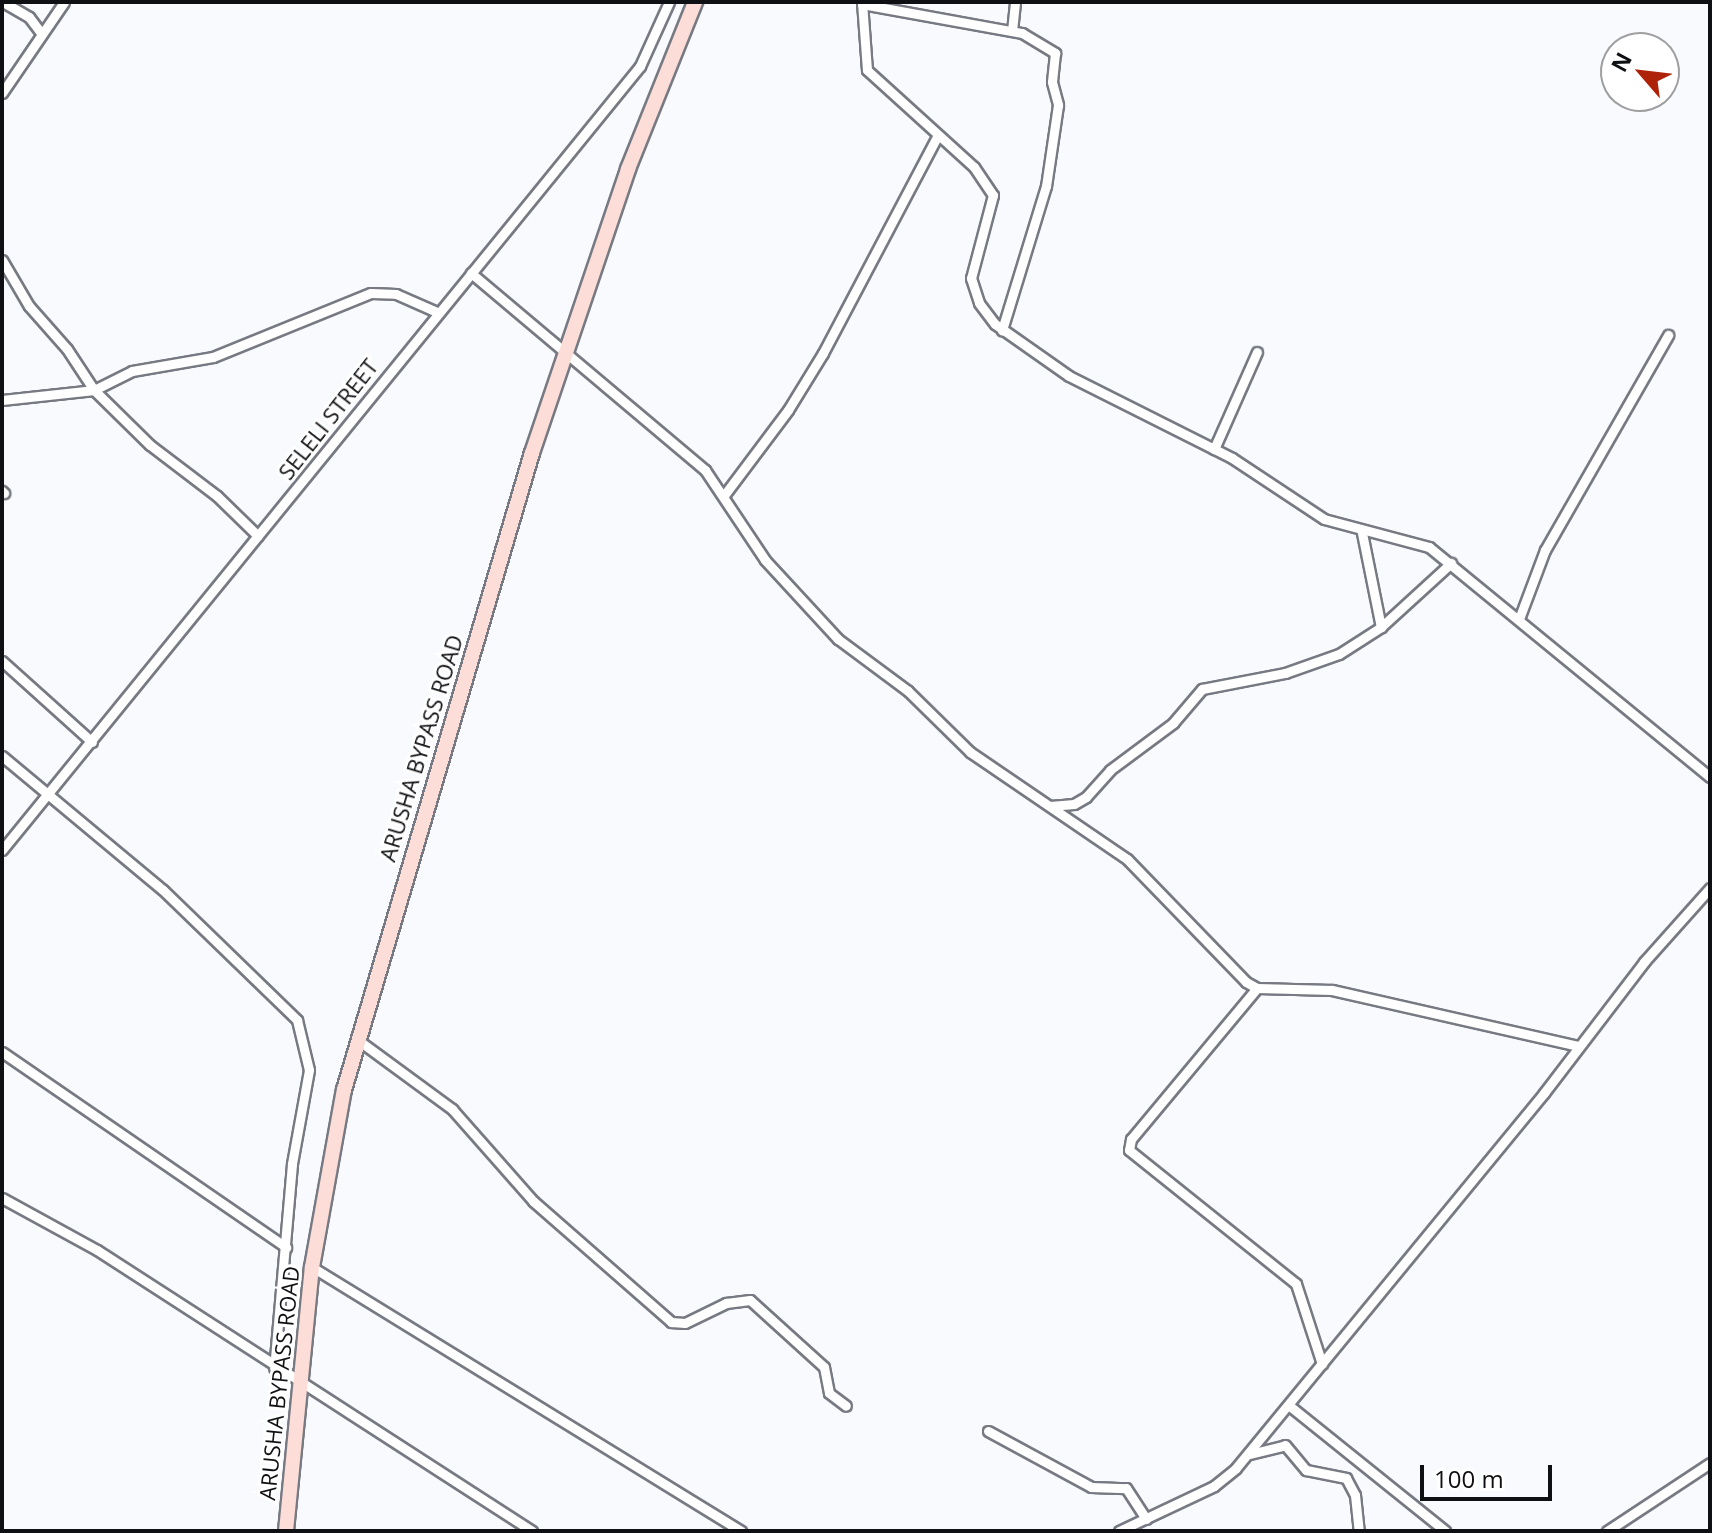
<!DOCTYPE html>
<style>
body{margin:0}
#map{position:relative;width:1712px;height:1533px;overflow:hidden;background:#f9fafe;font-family:"Open Sans",sans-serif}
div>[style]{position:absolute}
.roads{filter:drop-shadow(2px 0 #777a82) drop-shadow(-2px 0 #777a82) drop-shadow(0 2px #777a82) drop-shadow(0 -2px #777a82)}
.minor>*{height:9px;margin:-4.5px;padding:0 4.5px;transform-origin:4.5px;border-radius:4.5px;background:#fff}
.primary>*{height:14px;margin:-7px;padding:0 7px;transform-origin:7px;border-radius:7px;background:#fdddd7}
span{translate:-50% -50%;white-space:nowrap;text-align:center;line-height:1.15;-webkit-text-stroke:6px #fff;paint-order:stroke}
.street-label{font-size:22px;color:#0f1013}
.frame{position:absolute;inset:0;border:4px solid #0f1013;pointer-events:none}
.north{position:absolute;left:1600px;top:32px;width:80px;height:80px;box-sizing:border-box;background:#fff;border:2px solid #9f9fa1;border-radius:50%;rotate:298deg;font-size:22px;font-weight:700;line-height:32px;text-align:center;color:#0f1013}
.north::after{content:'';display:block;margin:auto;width:28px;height:36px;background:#af220a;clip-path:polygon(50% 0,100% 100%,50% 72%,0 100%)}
.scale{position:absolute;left:1420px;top:1465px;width:132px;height:36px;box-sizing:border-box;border:4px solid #0f1013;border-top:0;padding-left:10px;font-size:24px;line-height:28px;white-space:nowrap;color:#0f1013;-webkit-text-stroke:6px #fff;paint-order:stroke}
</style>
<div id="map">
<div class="roads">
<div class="minor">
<i style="left:3px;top:2px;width:30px;rotate:30deg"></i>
<i style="left:29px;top:17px;width:21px;rotate:53deg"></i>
<i style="left:862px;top:2px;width:68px;rotate:85.8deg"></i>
<i style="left:867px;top:70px;width:144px;rotate:42.2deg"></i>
<i style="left:974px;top:167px;width:34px;rotate:56deg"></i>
<i style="left:993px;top:195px;width:86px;rotate:104.8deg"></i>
<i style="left:971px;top:278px;width:26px;rotate:72deg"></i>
<i style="left:979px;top:303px;width:26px;rotate:53deg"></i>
<i style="left:995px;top:324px;width:90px;rotate:35.1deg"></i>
<i style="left:1069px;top:376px;width:182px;rotate:26.7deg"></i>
<i style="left:1232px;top:458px;width:110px;rotate:33.5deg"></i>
<i style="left:1324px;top:519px;width:109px;rotate:14.9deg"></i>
<i style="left:1429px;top:547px;width:363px;rotate:39.3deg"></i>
<i style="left:862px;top:4px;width:163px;rotate:10.3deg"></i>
<i style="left:1022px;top:33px;width:39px;rotate:31deg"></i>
<i style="left:1055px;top:53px;width:29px;rotate:96deg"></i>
<i style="left:1052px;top:82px;width:24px;rotate:75deg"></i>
<i style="left:1058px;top:105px;width:82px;rotate:98.4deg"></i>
<i style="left:1046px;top:186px;width:151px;rotate:107deg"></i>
<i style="left:1012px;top:31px;width:29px;rotate:-84deg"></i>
<i style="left:2px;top:93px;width:110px;rotate:-55.7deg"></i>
<i style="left:2px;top:260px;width:53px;rotate:59.6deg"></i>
<i style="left:29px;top:306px;width:57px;rotate:48.5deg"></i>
<i style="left:67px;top:349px;width:49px;rotate:56.6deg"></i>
<i style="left:94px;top:390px;width:78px;rotate:44.5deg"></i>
<i style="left:150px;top:445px;width:84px;rotate:37.3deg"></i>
<i style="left:217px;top:496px;width:57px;rotate:44.3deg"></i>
<i style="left:471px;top:273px;width:306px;rotate:40.1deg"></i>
<i style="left:705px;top:470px;width:108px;rotate:56.3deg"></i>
<i style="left:765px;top:560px;width:108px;rotate:47.3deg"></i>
<i style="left:838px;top:639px;width:87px;rotate:36.6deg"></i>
<i style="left:908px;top:691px;width:87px;rotate:44.5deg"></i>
<i style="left:970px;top:752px;width:190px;rotate:34.3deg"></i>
<i style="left:1127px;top:859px;width:171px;rotate:45.9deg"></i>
<i style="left:1246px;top:982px;width:13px;rotate:29deg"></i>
<i style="left:1257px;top:988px;width:75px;rotate:1.5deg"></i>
<i style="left:1332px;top:990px;width:252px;rotate:12.8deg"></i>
<i style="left:2px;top:400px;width:93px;rotate:-6.2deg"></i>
<i style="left:94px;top:390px;width:42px;rotate:-26.6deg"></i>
<i style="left:132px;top:371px;width:82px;rotate:-9.8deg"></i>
<i style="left:213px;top:357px;width:170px;rotate:-22.1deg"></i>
<i style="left:371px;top:293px;width:25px;rotate:2deg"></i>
<i style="left:396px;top:294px;width:45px;rotate:23.7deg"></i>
<i style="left:1214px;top:449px;width:106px;rotate:-66.1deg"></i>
<i style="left:2px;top:491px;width:3px;rotate:45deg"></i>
<i style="left:725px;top:494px;width:105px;rotate:-53.1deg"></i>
<i style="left:788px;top:410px;width:67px;rotate:-58.4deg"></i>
<i style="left:823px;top:353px;width:246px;rotate:-62.2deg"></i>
<i style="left:1362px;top:533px;width:96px;rotate:78.6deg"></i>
<i style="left:1519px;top:619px;width:74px;rotate:-69.4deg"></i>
<i style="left:1545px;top:550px;width:248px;rotate:-60.2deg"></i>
<i style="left:2px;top:661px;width:121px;rotate:42deg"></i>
<i style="left:2px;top:756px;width:209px;rotate:39.8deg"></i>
<i style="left:163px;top:890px;width:187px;rotate:44.1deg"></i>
<i style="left:297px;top:1020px;width:51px;rotate:76.5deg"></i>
<i style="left:309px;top:1070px;width:96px;rotate:100.3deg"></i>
<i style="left:292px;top:1164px;width:205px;rotate:95deg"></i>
<i style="left:1050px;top:806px;width:24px;rotate:-5deg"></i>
<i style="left:1074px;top:804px;width:14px;rotate:-30deg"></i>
<i style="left:1086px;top:797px;width:36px;rotate:-48deg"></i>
<i style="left:1110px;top:770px;width:79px;rotate:-36.7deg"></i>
<i style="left:1173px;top:723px;width:45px;rotate:-49.5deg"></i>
<i style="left:1202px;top:689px;width:85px;rotate:-10.9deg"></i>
<i style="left:1285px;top:673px;width:57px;rotate:-19.4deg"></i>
<i style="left:1339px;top:654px;width:50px;rotate:-32.7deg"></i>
<i style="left:1381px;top:627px;width:95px;rotate:-42.4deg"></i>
<i style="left:2px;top:850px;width:1011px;rotate:-50.86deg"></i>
<i style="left:640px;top:66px;width:70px;rotate:-65.6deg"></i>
<i style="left:1257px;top:988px;width:197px;rotate:129.8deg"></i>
<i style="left:1131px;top:1139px;width:11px;rotate:100deg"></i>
<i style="left:1129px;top:1150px;width:214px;rotate:38.7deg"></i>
<i style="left:1296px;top:1284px;width:84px;rotate:72deg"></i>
<i style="left:358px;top:1040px;width:117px;rotate:36.3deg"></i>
<i style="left:452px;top:1109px;width:123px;rotate:48.6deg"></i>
<i style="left:533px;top:1201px;width:184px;rotate:41.2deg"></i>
<i style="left:671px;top:1322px;width:14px;rotate:4deg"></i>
<i style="left:685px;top:1323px;width:46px;rotate:-26deg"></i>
<i style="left:726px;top:1303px;width:24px;rotate:-7deg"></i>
<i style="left:750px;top:1300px;width:100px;rotate:42.2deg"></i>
<i style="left:824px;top:1367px;width:26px;rotate:79deg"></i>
<i style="left:829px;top:1393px;width:21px;rotate:37deg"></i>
<i style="left:2px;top:1052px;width:345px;rotate:34.5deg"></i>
<i style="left:2px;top:1198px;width:108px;rotate:28.7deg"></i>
<i style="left:97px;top:1250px;width:518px;rotate:32.86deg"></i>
<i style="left:312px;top:1267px;width:504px;rotate:31.61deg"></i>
<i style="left:1291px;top:1407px;width:198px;rotate:38.8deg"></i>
<i style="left:988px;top:1431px;width:117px;rotate:28.5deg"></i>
<i style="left:1091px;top:1487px;width:35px;rotate:2deg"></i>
<i style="left:1126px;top:1488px;width:37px;rotate:57deg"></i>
<i style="left:1250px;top:1454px;width:36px;rotate:-14deg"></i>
<i style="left:1285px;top:1445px;width:33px;rotate:50deg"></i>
<i style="left:1306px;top:1470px;width:41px;rotate:11.3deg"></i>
<i style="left:1346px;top:1478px;width:19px;rotate:62deg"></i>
<i style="left:1355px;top:1495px;width:36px;rotate:84deg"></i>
<i style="left:1119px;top:1531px;width:105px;rotate:-25.3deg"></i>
<i style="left:1214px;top:1486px;width:28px;rotate:-39deg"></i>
<i style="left:1236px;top:1468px;width:485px;rotate:-50.6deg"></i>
<i style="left:1544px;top:1093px;width:165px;rotate:-52.6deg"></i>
<i style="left:1644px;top:962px;width:99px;rotate:-48.3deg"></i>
<i style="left:1607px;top:1531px;width:123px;rotate:-33.4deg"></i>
</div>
<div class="primary">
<i style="left:286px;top:1531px;width:265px;rotate:-84.4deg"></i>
<i style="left:312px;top:1267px;width:180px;rotate:-79.8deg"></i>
<i style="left:344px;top:1090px;width:664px;rotate:-73.56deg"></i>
<i style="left:532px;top:453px;width:300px;rotate:-71.3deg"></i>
<i style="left:628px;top:169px;width:180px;rotate:-68.1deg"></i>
</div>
</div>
<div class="street-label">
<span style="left:328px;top:419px;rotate:-52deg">SELELI STREET</span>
<span style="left:421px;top:748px;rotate:-73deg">ARUSHA BYPASS ROAD</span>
<span style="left:279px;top:1383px;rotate:-84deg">ARUSHA BYPASS ROAD</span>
</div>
<div class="frame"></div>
<div class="north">N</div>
<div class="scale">100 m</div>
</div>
